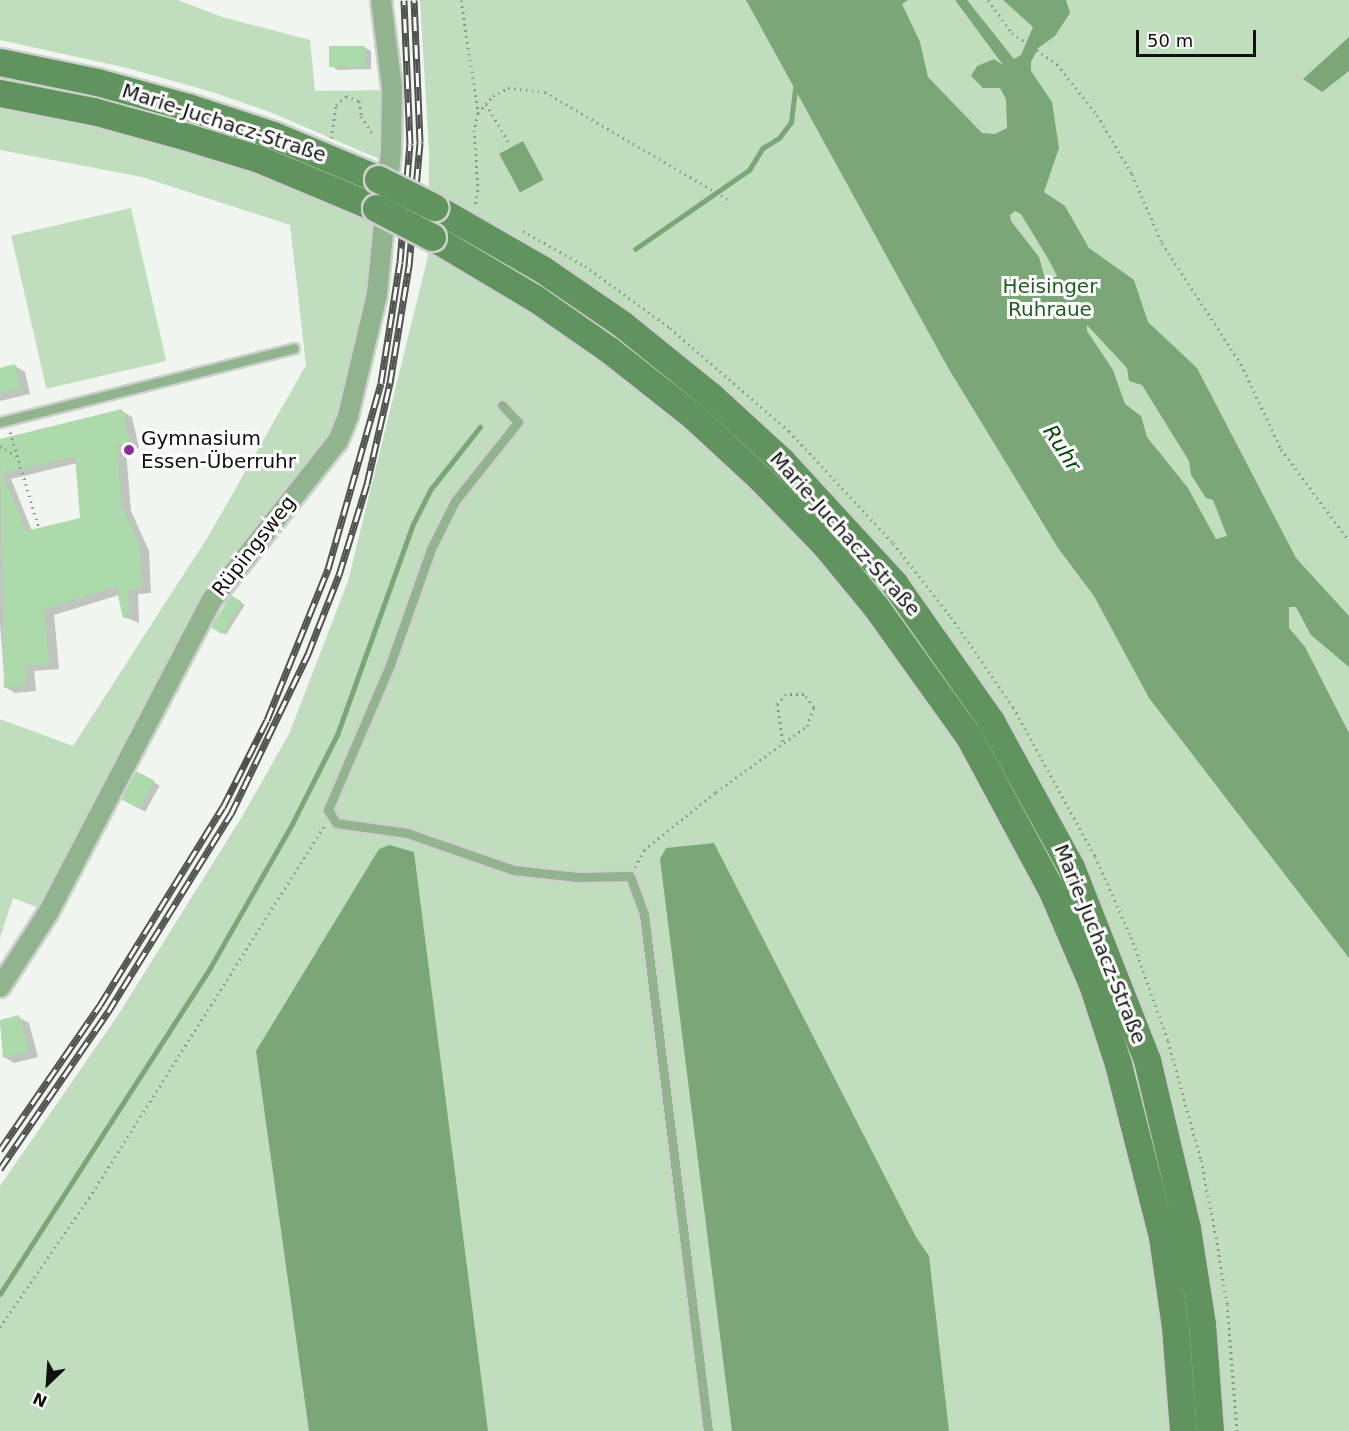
<!DOCTYPE html>
<meta charset="utf-8">
<style>
body{margin:0}
#map{position:relative;width:1349px;height:1431px;overflow:hidden;background:#f0f5ef;font-family:"DejaVu Sans",sans-serif}
div>[style]{position:absolute}
.green>*{inset:0;background:#c0debe;transform-origin:0 0}
.water>*{inset:0;background:#7ba677;transform-origin:0 0}
.shadow>*{inset:0;background:#0003;transform-origin:0 0}
.stream>*{height:4.5px;margin:-2.25px;padding:0 2.25px;transform-origin:2.25px;border-radius:2.25px;background:#7ba677}
.building>*{inset:0;background:#addaaa;transform-origin:0 0}
.path>*{height:3px;margin-top:-1.5px;transform-origin:0;background:repeating-linear-gradient(90deg,#919590 0 1.5px,transparent 0 6px)}
.roads{filter:drop-shadow(2px 0 #ccd1cb) drop-shadow(-2px 0 #ccd1cb) drop-shadow(0 2px #ccd1cb) drop-shadow(0 -2px #ccd1cb)}
.service>*{height:9px;margin:-4.5px;padding:0 4.5px;transform-origin:4.5px;border-radius:4.5px;background:#91b38e}
.minor>*{height:20px;margin:-10px;padding:0 10px;transform-origin:10px;border-radius:10px;background:#91b38e}
.secondary>*{height:27px;margin:-13.5px;padding:0 13.5px;transform-origin:13.5px;border-radius:13.5px;background:#60935d}
.rail>*{height:7px;margin-top:-3.5px;transform-origin:0;background:repeating-linear-gradient(90deg,#fff 0 14px,#4f524f 0 28px);box-sizing:border-box;border-block:2px solid #4f524f}
.bridges{filter:drop-shadow(2px 0 #ccd1cb) drop-shadow(-2px 0 #ccd1cb) drop-shadow(0 2px #ccd1cb) drop-shadow(0 -2px #ccd1cb)}
.secondary-bridge>*{height:27px;margin:-13.5px;padding:0 13.5px;transform-origin:13.5px;border-radius:13.5px;background:#60935d}
.dots>*{width:16px;height:16px;translate:-50% -50%;box-sizing:border-box;border:3px solid #fff;border-radius:50%}
span{translate:-50% -50%;white-space:nowrap;text-align:center;line-height:1.15;-webkit-text-stroke:6px #fff;paint-order:stroke}
.street-label{font-size:20px;color:#0f110f}
.park-label{font-size:20px;color:#225e21}
.poi-label{font-size:20px;color:#0f110f}
.left{translate:0 -50%;text-align:left}
.water-label{font-size:21px;color:#064707;font-style:italic}
.north{position:absolute;left:18px;top:1353px;width:60px;height:60px;-webkit-text-stroke:4px #fff;paint-order:stroke;rotate:205deg;font-size:16px;font-weight:700;line-height:24px;text-align:center;color:#0f110f}
.north::after{content:'';display:block;margin:auto;width:21px;height:27px;background:#0f110f;clip-path:polygon(50% 0,100% 100%,50% 72%,0 100%)}
.scale{position:absolute;left:1136px;top:30px;width:120px;height:27px;box-sizing:border-box;border:3px solid #0f110f;border-top:0;padding-left:8px;font-size:18px;line-height:21px;white-space:nowrap;color:#0f110f;-webkit-text-stroke:4px #fff;paint-order:stroke}
</style>
<div id="map">
<div class="green">
<i style="clip-path:polygon(0 0,178px 0,222px 17px,310px 40px,315px 91px,387px 90px,384px 161px,270px 112px,212px 92px,127px 68px,0 40px)"></i>
<i style="clip-path:polygon(420px 0,1349px 0,1349px 1431px,0 1431px,0 1186px,118px 1015px,243px 815px,289px 734px,348px 581px,428px 256px,429px 152px)"></i>
<i style="clip-path:polygon(0 71px,260px 141px,377px 189px,378px 200px,0 84px)"></i>
<i style="clip-path:polygon(0 98px,181px 139px,382px 220px,374px 294px,334px 439px,222px 580px,41px 909px,13px 898px,0 938px,0 719px,73px 746px,209px 535px,306px 365px,290px 225px,142px 177px,0 150px)"></i>
<i style="left:131px;top:208px;width:157px;height:123px;rotate:77deg"></i>
</div>
<div class="water">
<i style="clip-path:polygon(evenodd,746px 0,908px 0,902px 4px,920px 42px,928px 77px,982px 133px,995px 134px,1007px 128px,1006px 99px,1000px 88px,983px 88px,971px 76px,977px 66px,994px 59px,1003px 65px,955px 0,967px 0,1014px 59px,1021px 55px,1033px 27px,1003px 0,1066px 0,1070px 13px,1055px 36px,1038px 48px,1031px 62px,1031px 71px,1052px 102px,1059px 148px,1044px 192px,1065px 206px,1089px 248px,1134px 280px,1148px 322px,1197px 368px,1296px 558px,1349px 616px,1349px 667px,1311px 635px,1296px 607px,1289px 607px,1289px 628px,1305px 647px,1349px 733px,1349px 958px,1149px 698px,1094px 596px,1058px 548px,947px 366px,746px 0,1015px 211px,1021px 214px,1050px 262px,1057px 276px,1052px 279px,1045px 278px,1039px 257px,1011px 221px,1010px 215px,1015px 211px,746px 0,1087px 325px,1127px 368px,1129px 381px,1142px 385px,1189px 461px,1191px 475px,1206px 498px,1213px 500px,1227px 536px,1216px 539px,1188px 488px,1147px 437px,1141px 416px,1125px 404px,1113px 370px,1087px 331px,1087px 325px)"></i>
<i style="clip-path:polygon(1349px 37px,1349px 71px,1322px 92px,1303px 79px)"></i>
<i style="left:523px;top:141px;width:44px;height:27px;rotate:62deg"></i>
<i style="clip-path:polygon(714px 843px,916px 1237px,929px 1256px,949px 1431px,732px 1431px,660px 859px,666px 848px)"></i>
<i style="clip-path:polygon(389px 845px,414px 852px,488px 1431px,309px 1431px,256px 1051px,379px 849px)"></i>
</div>
<div class="shadow">
<i style="clip-path:polygon(364px 47px,371px 51px,371px 69px,338px 70px,331px 66px)"></i>
<i style="clip-path:polygon(15px 366px,25px 372px,30px 394px,0 401px,0 369px)"></i>
<i style="clip-path:polygon(evenodd,122px 411px,132px 417px,139px 448px,126px 451px,131px 511px,149px 551px,151px 593px,138px 594px,139px 623px,124px 617px,119px 595px,54px 615px,59px 669px,34px 671px,36px 691px,15px 693px,5px 687px,0 624px,0 441px,122px 411px,77px 463px,82px 519px,32px 531px,11px 479px,77px 463px)"></i>
<i style="left:232px;top:597px;width:15px;height:35px;rotate:32deg"></i>
<i style="left:137px;top:773px;width:26px;height:30px;rotate:29deg"></i>
<i style="clip-path:polygon(18px 1017px,29px 1023px,38px 1057px,14px 1063px,4px 1057px,0 1022px)"></i>
</div>
<div class="stream">
<i style="left:635px;top:249px;width:139px;rotate:-34.7deg"></i>
<i style="left:749px;top:170px;width:26px;rotate:-58deg"></i>
<i style="left:763px;top:148px;width:19px;rotate:-32deg"></i>
<i style="left:779px;top:138px;width:20px;rotate:-53deg"></i>
<i style="left:791px;top:122px;width:39px;rotate:-83deg"></i>
<i style="left:0;top:1294px;width:388px;rotate:-57.2deg"></i>
<i style="left:210px;top:968px;width:166px;rotate:-60.3deg"></i>
<i style="left:292px;top:824px;width:100px;rotate:-63.2deg"></i>
<i style="left:337px;top:735px;width:224px;rotate:-70.2deg"></i>
<i style="left:413px;top:524px;width:39px;rotate:-63deg"></i>
<i style="left:431px;top:489px;width:79px;rotate:-51.7deg"></i>
</div>
<div class="building">
<i style="left:329px;top:46px;width:36px;height:21px"></i>
<i style="clip-path:polygon(15px 364px,20px 388px,0 393px,0 368px)"></i>
<i style="clip-path:polygon(evenodd,122px 409px,130px 442px,117px 446px,121px 505px,139px 544px,142px 588px,128px 589px,129px 618px,123px 618px,116px 587px,44px 609px,49px 664px,25px 666px,26px 686px,4px 688px,0 439px,122px 409px,75px 456px,80px 518px,26px 531px,2px 474px,75px 456px)"></i>
<i style="left:231px;top:595px;width:13px;height:38px;rotate:32deg"></i>
<i style="left:136px;top:771px;width:21px;height:32px;rotate:28deg"></i>
<i style="clip-path:polygon(19px 1015px,29px 1051px,3px 1058px,0 1020px)"></i>
</div>
<div class="path">
<i style="left:461px;top:0;width:114px;rotate:81.4deg"></i>
<i style="left:478px;top:113px;width:17px;rotate:103deg"></i>
<i style="left:474px;top:130px;width:60px;rotate:86.2deg"></i>
<i style="left:478px;top:190px;width:17px;rotate:100deg"></i>
<i style="left:988px;top:0;width:41px;rotate:54deg"></i>
<i style="left:1012px;top:33px;width:55px;rotate:34.6deg"></i>
<i style="left:1057px;top:64px;width:65px;rotate:51.9deg"></i>
<i style="left:1097px;top:115px;width:69px;rotate:59.3deg"></i>
<i style="left:1132px;top:174px;width:75px;rotate:66.5deg"></i>
<i style="left:1162px;top:243px;width:145px;rotate:56.9deg"></i>
<i style="left:1241px;top:364px;width:94px;rotate:64.8deg"></i>
<i style="left:1281px;top:449px;width:114px;rotate:53.5deg"></i>
<i style="left:486px;top:104px;width:45px;rotate:59.5deg"></i>
<i style="left:478px;top:113px;width:23px;rotate:-49deg"></i>
<i style="left:493px;top:96px;width:17px;rotate:-28deg"></i>
<i style="left:508px;top:88px;width:37px;rotate:6deg"></i>
<i style="left:545px;top:92px;width:213px;rotate:30.4deg"></i>
<i style="left:331px;top:138px;width:33px;rotate:-81deg"></i>
<i style="left:336px;top:105px;width:13px;rotate:-42deg"></i>
<i style="left:346px;top:96px;width:14px;rotate:21deg"></i>
<i style="left:359px;top:101px;width:15px;rotate:82deg"></i>
<i style="left:361px;top:116px;width:24px;rotate:57deg"></i>
<i style="left:523px;top:231px;width:71px;rotate:29.4deg"></i>
<i style="left:585px;top:266px;width:105px;rotate:36.1deg"></i>
<i style="left:670px;top:328px;width:157px;rotate:40.9deg"></i>
<i style="left:789px;top:431px;width:153px;rotate:47.1deg"></i>
<i style="left:893px;top:543px;width:94px;rotate:51.9deg"></i>
<i style="left:951px;top:617px;width:109px;rotate:55.4deg"></i>
<i style="left:1013px;top:707px;width:170px;rotate:61.2deg"></i>
<i style="left:1095px;top:856px;width:89px;rotate:66deg"></i>
<i style="left:1131px;top:937px;width:110px;rotate:70.4deg"></i>
<i style="left:1168px;top:1041px;width:123px;rotate:74.5deg"></i>
<i style="left:1201px;top:1160px;width:78px;rotate:79deg"></i>
<i style="left:1216px;top:1237px;width:68px;rotate:80.7deg"></i>
<i style="left:1227px;top:1304px;width:127px;rotate:85.5deg"></i>
<i style="left:10px;top:432px;width:100px;rotate:73.2deg"></i>
<i style="left:0;top:446px;width:19px;rotate:32deg"></i>
<i style="left:635px;top:867px;width:19px;rotate:-62deg"></i>
<i style="left:644px;top:850px;width:92px;rotate:-38.9deg"></i>
<i style="left:716px;top:792px;width:112px;rotate:-36deg"></i>
<i style="left:807px;top:726px;width:20px;rotate:-70deg"></i>
<i style="left:814px;top:707px;width:16px;rotate:-128deg"></i>
<i style="left:804px;top:694px;width:18px;rotate:180deg"></i>
<i style="left:786px;top:694px;width:13px;rotate:132deg"></i>
<i style="left:777px;top:704px;width:38px;rotate:81deg"></i>
<i style="left:0;top:1327px;width:157px;rotate:-55.4deg"></i>
<i style="left:89px;top:1198px;width:441px;rotate:-57.7deg"></i>
</div>
<div class="roads">
<div class="service">
<i style="left:502px;top:405px;width:23px;rotate:47deg"></i>
<i style="left:518px;top:422px;width:101px;rotate:128.6deg"></i>
<i style="left:455px;top:501px;width:54px;rotate:116.6deg"></i>
<i style="left:431px;top:549px;width:123px;rotate:109.5deg"></i>
<i style="left:390px;top:665px;width:158px;rotate:113.2deg"></i>
<i style="left:328px;top:810px;width:15px;rotate:58deg"></i>
<i style="left:336px;top:823px;width:72px;rotate:8deg"></i>
<i style="left:407px;top:833px;width:112px;rotate:19.2deg"></i>
<i style="left:513px;top:870px;width:65px;rotate:6.1deg"></i>
<i style="left:578px;top:877px;width:52px;rotate:-1.1deg"></i>
<i style="left:630px;top:876px;width:40px;rotate:69.8deg"></i>
<i style="left:644px;top:914px;width:521px;rotate:82.94deg"></i>
<i style="left:0;top:422px;width:303px;rotate:-14.1deg"></i>
</div>
<div class="minor">
<i style="left:0;top:987px;width:88px;rotate:-57deg"></i>
<i style="left:48px;top:913px;width:352px;rotate:-62.4deg"></i>
<i style="left:211px;top:601px;width:204px;rotate:-51.6deg"></i>
<i style="left:338px;top:441px;width:27px;rotate:-68deg"></i>
<i style="left:348px;top:416px;width:125px;rotate:-76.6deg"></i>
<i style="left:377px;top:294px;width:143px;rotate:-84.4deg"></i>
<i style="left:391px;top:152px;width:64px;rotate:-89.1deg"></i>
<i style="left:392px;top:88px;width:89px;rotate:-97.1deg"></i>
</div>
<div class="secondary">
<i style="left:0;top:62px;width:99px;rotate:11.7deg"></i>
<i style="left:97px;top:82px;width:94px;rotate:15.4deg"></i>
<i style="left:188px;top:107px;width:89px;rotate:18.2deg"></i>
<i style="left:273px;top:135px;width:114px;rotate:22.7deg"></i>
<i style="left:0;top:93px;width:95px;rotate:11deg"></i>
<i style="left:93px;top:111px;width:94px;rotate:15.4deg"></i>
<i style="left:184px;top:136px;width:78px;rotate:17deg"></i>
<i style="left:259px;top:159px;width:127px;rotate:22.7deg"></i>
<i style="left:434px;top:207px;width:125px;rotate:29.9deg"></i>
<i style="left:542px;top:269px;width:97px;rotate:34.5deg"></i>
<i style="left:622px;top:324px;width:113px;rotate:38.9deg"></i>
<i style="left:710px;top:395px;width:98px;rotate:42.5deg"></i>
<i style="left:782px;top:461px;width:166px;rotate:47.4deg"></i>
<i style="left:894px;top:583px;width:169px;rotate:54.9deg"></i>
<i style="left:991px;top:721px;width:166px;rotate:61.3deg"></i>
<i style="left:1071px;top:867px;width:207px;rotate:68.5deg"></i>
<i style="left:1147px;top:1060px;width:173px;rotate:76.6deg"></i>
<i style="left:1187px;top:1228px;width:97px;rotate:81.1deg"></i>
<i style="left:1202px;top:1324px;width:107px;rotate:85.7deg"></i>
<i style="left:432px;top:237px;width:121px;rotate:30.8deg"></i>
<i style="left:536px;top:299px;width:88px;rotate:34.8deg"></i>
<i style="left:608px;top:349px;width:108px;rotate:38.2deg"></i>
<i style="left:693px;top:416px;width:93px;rotate:42.8deg"></i>
<i style="left:761px;top:479px;width:92px;rotate:45.9deg"></i>
<i style="left:825px;top:545px;width:80px;rotate:50.6deg"></i>
<i style="left:876px;top:607px;width:160px;rotate:54.4deg"></i>
<i style="left:969px;top:737px;width:173px;rotate:61.7deg"></i>
<i style="left:1051px;top:889px;width:103px;rotate:66.7deg"></i>
<i style="left:1092px;top:984px;width:84px;rotate:72deg"></i>
<i style="left:1118px;top:1064px;width:179px;rotate:75.7deg"></i>
<i style="left:1162px;top:1237px;width:91px;rotate:81.8deg"></i>
<i style="left:1175px;top:1327px;width:104px;rotate:85.6deg"></i>
</div>
</div>
<div class="rail">
<i style="left:0;top:1150px;width:176px;rotate:-55.4deg"></i>
<i style="left:100px;top:1005px;width:233px;rotate:-58.2deg"></i>
<i style="left:223px;top:807px;width:97px;rotate:-63.2deg"></i>
<i style="left:267px;top:720px;width:163px;rotate:-68deg"></i>
<i style="left:328px;top:569px;width:193px;rotate:-74.1deg"></i>
<i style="left:381px;top:383px;width:122px;rotate:-81.1deg"></i>
<i style="left:400px;top:262px;width:118px;rotate:-85.2deg"></i>
<i style="left:410px;top:144px;width:144px;rotate:-92.4deg"></i>
<i style="left:0;top:1169px;width:191px;rotate:-55.5deg"></i>
<i style="left:108px;top:1012px;width:233px;rotate:-58.2deg"></i>
<i style="left:231px;top:814px;width:178px;rotate:-64.3deg"></i>
<i style="left:308px;top:654px;width:85px;rotate:-68.6deg"></i>
<i style="left:339px;top:575px;width:95px;rotate:-72.9deg"></i>
<i style="left:367px;top:484px;width:104px;rotate:-77.2deg"></i>
<i style="left:390px;top:383px;width:119px;rotate:-80.8deg"></i>
<i style="left:409px;top:266px;width:124px;rotate:-84.9deg"></i>
<i style="left:420px;top:142px;width:142px;rotate:-92.4deg"></i>
</div>
<div class="bridges">
<div class="secondary-bridge">
<i style="left:378px;top:179px;width:63px;rotate:26.6deg"></i>
<i style="left:376px;top:208px;width:63px;rotate:27.4deg"></i>
</div>
</div>
<div class="dots">
<i style="left:129px;top:450px;background:#8b2e98"></i>
</div>
<div class="street-label">
<span style="left:224px;top:123px;rotate:18deg">Marie-Juchacz-Straße</span>
<span style="left:845px;top:534px;rotate:48deg">Marie-Juchacz-Straße</span>
<span style="left:254px;top:546px;rotate:-52deg">Rüpingsweg</span>
<span style="left:1100px;top:944px;rotate:68deg">Marie-Juchacz-Straße</span>
</div>
<div class="park-label">
<span style="left:1050px;top:298px">Heisinger<br>Ruhraue</span>
</div>
<div class="poi-label">
<span class="left" style="left:141px;top:450px">Gymnasium<br>Essen-Überruhr</span>
</div>
<div class="water-label">
<span style="left:1062px;top:448px;rotate:57deg">Ruhr</span>
</div>
<div class="north">N</div>
<div class="scale">50 m</div>
</div>
